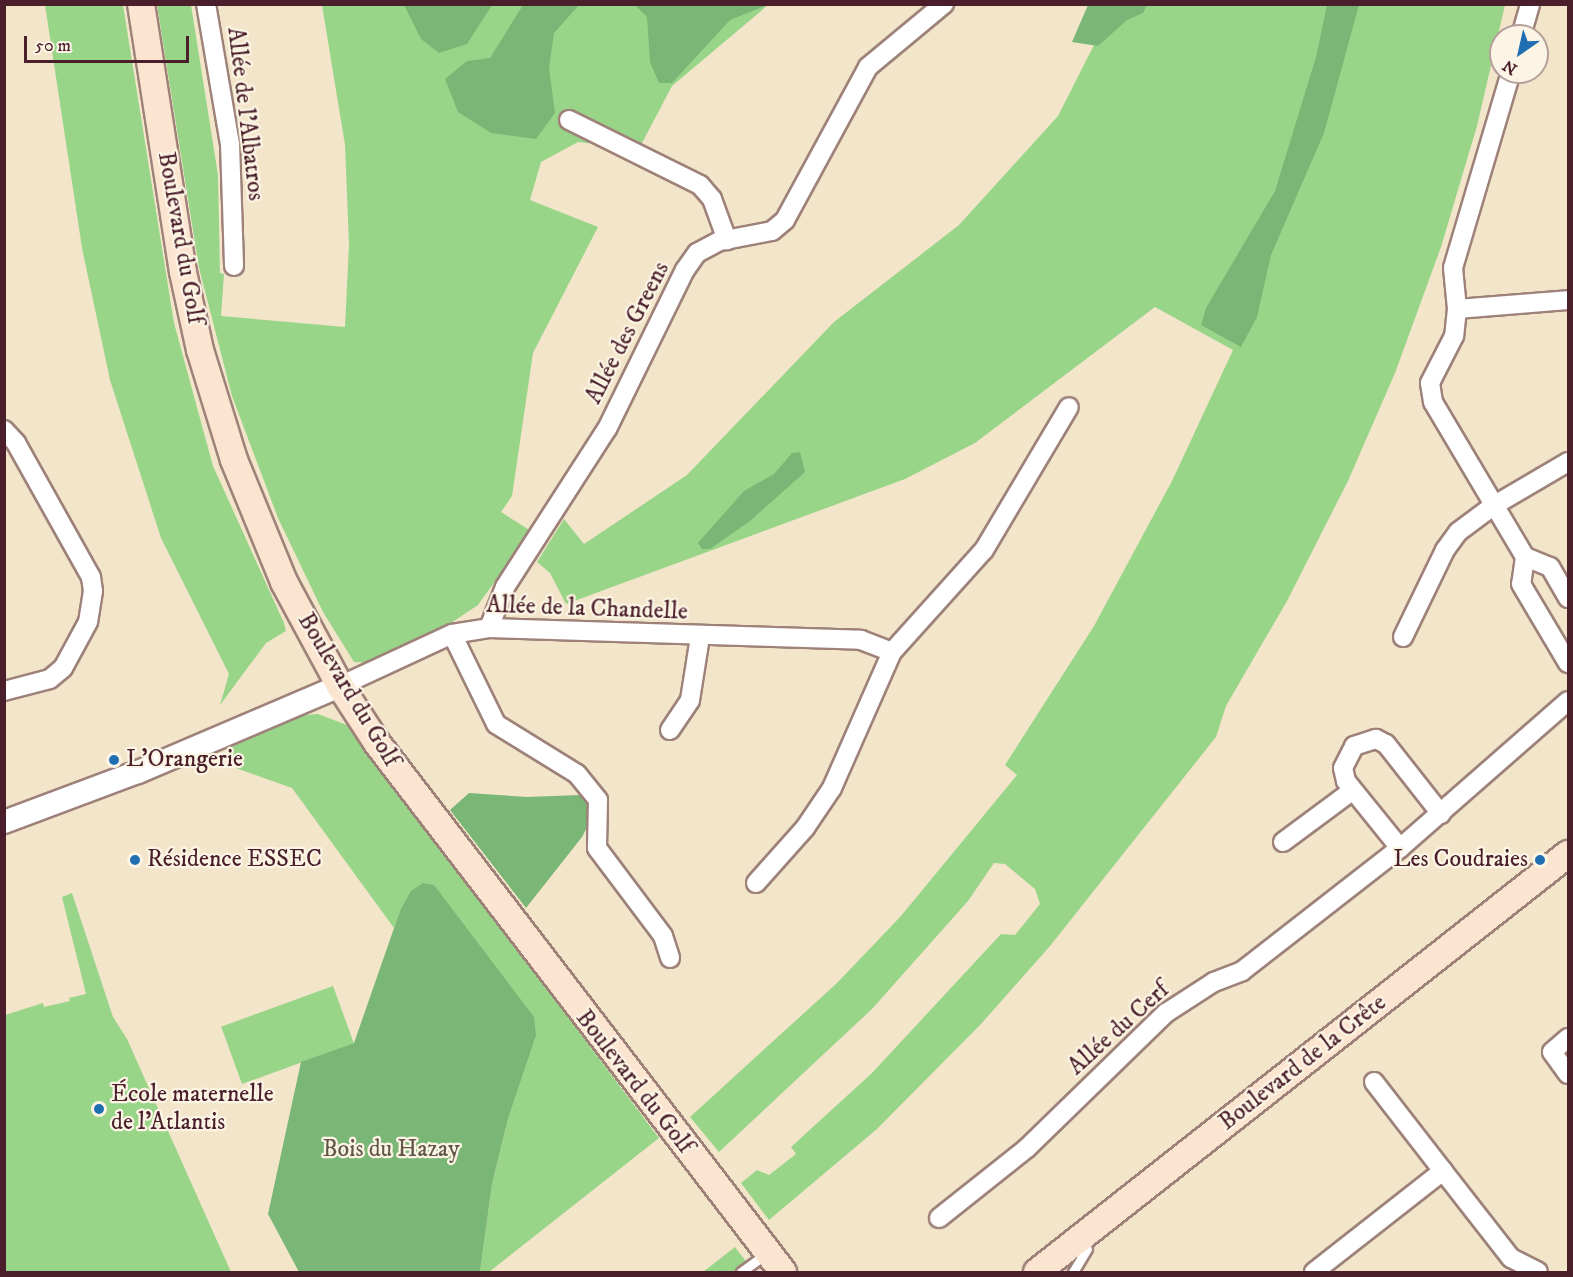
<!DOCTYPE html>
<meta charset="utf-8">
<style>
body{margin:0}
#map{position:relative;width:1573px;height:1277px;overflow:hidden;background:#f3e5ca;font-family:"IM FELL DW Pica",serif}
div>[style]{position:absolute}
.green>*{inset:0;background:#99d589;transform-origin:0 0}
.forest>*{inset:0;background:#7ab675}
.roads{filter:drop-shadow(2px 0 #9e827a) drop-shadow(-2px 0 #9e827a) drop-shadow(0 2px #9e827a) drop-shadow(0 -2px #9e827a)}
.service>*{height:9px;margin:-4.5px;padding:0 4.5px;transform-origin:4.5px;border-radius:4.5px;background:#fff}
.minor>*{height:18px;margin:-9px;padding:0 9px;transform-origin:9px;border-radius:9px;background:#fff}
.tertiary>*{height:22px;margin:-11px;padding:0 11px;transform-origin:11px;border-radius:11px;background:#fff}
.secondary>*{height:26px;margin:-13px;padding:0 13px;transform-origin:13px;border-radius:13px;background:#fce5d0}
.dots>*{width:16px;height:16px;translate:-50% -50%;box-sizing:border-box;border:3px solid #fcf5e5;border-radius:50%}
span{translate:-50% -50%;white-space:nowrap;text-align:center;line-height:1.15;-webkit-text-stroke:4.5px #fcf5e5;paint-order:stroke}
.street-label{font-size:24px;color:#4a1f2b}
.poi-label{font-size:24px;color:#4a1f2b}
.left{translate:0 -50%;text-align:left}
.right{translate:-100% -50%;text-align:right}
.park-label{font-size:24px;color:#625647}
.frame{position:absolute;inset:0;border:6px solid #4a1f2b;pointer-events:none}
.north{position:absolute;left:1489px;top:24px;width:60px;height:60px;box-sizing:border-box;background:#fcf5e5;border:2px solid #b59f9b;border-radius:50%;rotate:214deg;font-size:16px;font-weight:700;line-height:24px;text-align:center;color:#4a1f2b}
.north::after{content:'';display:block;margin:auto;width:21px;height:27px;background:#1f6fb2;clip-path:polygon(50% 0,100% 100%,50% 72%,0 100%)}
.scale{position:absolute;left:24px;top:36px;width:165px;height:27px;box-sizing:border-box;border:3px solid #4a1f2b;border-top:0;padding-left:8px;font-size:18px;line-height:21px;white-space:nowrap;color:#4a1f2b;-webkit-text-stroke:4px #fcf5e5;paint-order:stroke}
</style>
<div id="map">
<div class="green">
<i style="clip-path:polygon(45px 5px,123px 5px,174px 323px,213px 466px,284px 623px,286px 631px,266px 643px,220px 705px,229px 674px,161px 538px,110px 380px,82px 248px)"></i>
<i style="clip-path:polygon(157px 5px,191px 5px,218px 175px,220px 273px,224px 274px,221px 316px,345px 327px,349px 244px,345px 145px,322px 5px,768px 5px,672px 86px,632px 162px,595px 144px,578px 142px,541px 162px,530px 200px,598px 227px,533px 353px,512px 496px,501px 512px,531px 531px,478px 605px,436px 633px,370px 663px,354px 662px,323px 612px,278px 518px,232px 396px,199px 268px)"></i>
<i style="clip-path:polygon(1109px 5px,1505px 5px,1477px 126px,1441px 247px,1395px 373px,1348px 481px,1287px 601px,1226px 706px,1216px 737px,1050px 946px,981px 1024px,877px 1129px,769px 1220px,741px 1183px,757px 1170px,769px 1175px,796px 1154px,791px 1147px,872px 1073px,1001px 934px,1015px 935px,1040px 904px,1035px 889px,1005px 864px,994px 863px,968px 901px,872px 1009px,719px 1152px,690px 1117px,837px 983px,901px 916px,1017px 775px,1005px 765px,1094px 626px,1172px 481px,1233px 350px,1155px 307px,975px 443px,905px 479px,566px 604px,550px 573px,537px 562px,564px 519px,584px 544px,687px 475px,834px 322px,959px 225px,1058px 116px,1096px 41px)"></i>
<i style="clip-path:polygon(318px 714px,347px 725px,659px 1138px,489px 1272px,480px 1272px,492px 1184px,508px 1119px,536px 1036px,400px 911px,394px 928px,292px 788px,236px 768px,226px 748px,305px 715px)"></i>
<i style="clip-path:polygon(72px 893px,113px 1017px,127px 1039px,231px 1272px,5px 1272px,5px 1015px,43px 1003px,44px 1007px,70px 1001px,69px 998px,86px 994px,62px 897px)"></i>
<i style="left:333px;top:986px;width:61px;height:119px;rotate:70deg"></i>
<i style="clip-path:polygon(735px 1247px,754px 1272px,703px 1272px)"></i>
</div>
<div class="forest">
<i style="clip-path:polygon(404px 5px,492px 5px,467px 44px,439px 53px,421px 39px)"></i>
<i style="clip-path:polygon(523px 5px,579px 5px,554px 33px,549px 68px,555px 113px,536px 139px,491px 133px,458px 112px,445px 79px,467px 61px,490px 58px)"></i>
<i style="clip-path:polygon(635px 5px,767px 5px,730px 20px,672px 83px,659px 83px,650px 62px,647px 17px)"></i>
<i style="clip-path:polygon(1088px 5px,1088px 4px,1147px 5px,1143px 13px,1127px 20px,1098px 46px,1072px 42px)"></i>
<i style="clip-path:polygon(1327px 5px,1359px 5px,1324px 133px,1271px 255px,1257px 317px,1241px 347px,1201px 325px,1206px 308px,1275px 191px,1316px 57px)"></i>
<i style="clip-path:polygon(800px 452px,805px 472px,750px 521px,710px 549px,702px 549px,698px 543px,744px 491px,774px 474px,792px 453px)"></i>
<i style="clip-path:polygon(469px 793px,527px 797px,580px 795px,592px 807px,593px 816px,582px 837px,526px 908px,450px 810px)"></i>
<i style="clip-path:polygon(423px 883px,434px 885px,534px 1017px,536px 1036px,508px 1119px,492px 1184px,480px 1272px,299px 1272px,268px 1214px,301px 1062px,354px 1043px,400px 911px,411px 891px)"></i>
</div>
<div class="roads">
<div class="service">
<i style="left:741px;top:1272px;width:31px;rotate:-36deg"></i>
<i style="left:1073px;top:1272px;width:27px;rotate:-59deg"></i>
</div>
<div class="minor">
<i style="left:206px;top:4px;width:142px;rotate:80.3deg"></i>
<i style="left:230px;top:144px;width:122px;rotate:88.1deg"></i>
<i style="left:1521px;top:36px;width:33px;rotate:-74deg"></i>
<i style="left:1511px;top:72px;width:204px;rotate:106.5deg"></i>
<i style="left:1453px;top:268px;width:41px;rotate:84.4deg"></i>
<i style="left:1457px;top:309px;width:27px;rotate:96deg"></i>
<i style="left:1454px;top:336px;width:53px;rotate:117.1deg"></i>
<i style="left:1430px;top:383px;width:19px;rotate:81deg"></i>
<i style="left:1433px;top:402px;width:180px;rotate:59.3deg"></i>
<i style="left:569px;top:120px;width:146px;rotate:26.4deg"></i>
<i style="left:700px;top:185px;width:18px;rotate:49deg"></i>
<i style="left:712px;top:199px;width:44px;rotate:69.9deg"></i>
<i style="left:1457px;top:309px;width:111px;rotate:-4.6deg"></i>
<i style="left:4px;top:430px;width:18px;rotate:47deg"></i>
<i style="left:16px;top:443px;width:154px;rotate:60.8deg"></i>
<i style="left:91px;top:577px;width:14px;rotate:82deg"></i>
<i style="left:93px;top:591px;width:31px;rotate:99deg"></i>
<i style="left:88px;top:622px;width:52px;rotate:118.5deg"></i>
<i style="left:63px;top:668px;width:17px;rotate:140deg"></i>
<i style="left:50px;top:679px;width:48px;rotate:165.4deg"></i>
<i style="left:1568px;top:598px;width:36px;rotate:-120deg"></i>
<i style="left:1550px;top:567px;width:27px;rotate:-158deg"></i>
<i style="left:1525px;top:557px;width:27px;rotate:98deg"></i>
<i style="left:1521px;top:584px;width:92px;rotate:59.3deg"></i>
<i style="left:489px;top:628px;width:44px;rotate:-68.7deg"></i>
<i style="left:505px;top:587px;width:188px;rotate:-57.2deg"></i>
<i style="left:607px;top:429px;width:177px;rotate:-63.9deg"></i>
<i style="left:685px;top:270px;width:21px;rotate:-55deg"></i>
<i style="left:697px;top:253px;width:26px;rotate:-28deg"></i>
<i style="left:720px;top:241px;width:53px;rotate:-10.9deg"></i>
<i style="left:772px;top:231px;width:17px;rotate:-40deg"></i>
<i style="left:785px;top:220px;width:174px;rotate:-61.5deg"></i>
<i style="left:868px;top:67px;width:99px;rotate:-39.7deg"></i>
<i style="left:452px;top:634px;width:100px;rotate:63.9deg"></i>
<i style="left:496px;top:724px;width:95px;rotate:31.7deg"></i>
<i style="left:577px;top:774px;width:33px;rotate:51deg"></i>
<i style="left:598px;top:800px;width:48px;rotate:91.2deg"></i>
<i style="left:597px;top:848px;width:110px;rotate:53.1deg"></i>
<i style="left:663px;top:936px;width:23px;rotate:72deg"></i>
<i style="left:1403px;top:637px;width:97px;rotate:-64.2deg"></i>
<i style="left:1445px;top:550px;width:22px;rotate:-54deg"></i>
<i style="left:1458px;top:532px;width:44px;rotate:-36.6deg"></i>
<i style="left:1493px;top:506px;width:87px;rotate:-30.4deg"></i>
<i style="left:340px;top:686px;width:123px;rotate:-24.9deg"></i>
<i style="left:452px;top:634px;width:37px;rotate:-9deg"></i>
<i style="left:489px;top:628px;width:372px;rotate:1.8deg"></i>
<i style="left:861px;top:640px;width:33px;rotate:21deg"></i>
<i style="left:892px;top:652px;width:137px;rotate:-48deg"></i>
<i style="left:984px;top:550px;width:166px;rotate:-59.3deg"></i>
<i style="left:670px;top:730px;width:36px;rotate:-56deg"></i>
<i style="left:690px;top:700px;width:64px;rotate:-81deg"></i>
<i style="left:1283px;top:842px;width:86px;rotate:-36.5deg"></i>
<i style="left:1400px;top:848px;width:86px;rotate:-128.9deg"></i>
<i style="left:1346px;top:781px;width:13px;rotate:-103deg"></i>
<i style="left:1343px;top:768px;width:25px;rotate:-63deg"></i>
<i style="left:1354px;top:746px;width:23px;rotate:-18deg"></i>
<i style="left:1376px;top:739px;width:11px;rotate:27deg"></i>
<i style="left:1386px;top:744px;width:89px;rotate:51.8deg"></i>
<i style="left:756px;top:883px;width:74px;rotate:-48.3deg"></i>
<i style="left:805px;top:828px;width:48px;rotate:-56deg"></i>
<i style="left:832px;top:788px;width:149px;rotate:-66.2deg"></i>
<i style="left:1568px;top:1038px;width:21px;rotate:139deg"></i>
<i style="left:1552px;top:1052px;width:27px;rotate:54deg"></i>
<i style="left:1374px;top:1082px;width:113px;rotate:52.2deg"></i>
<i style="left:939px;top:1218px;width:112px;rotate:-38.5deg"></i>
<i style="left:1027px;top:1148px;width:194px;rotate:-44.2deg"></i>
<i style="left:1166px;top:1013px;width:57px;rotate:-32.9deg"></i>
<i style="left:1214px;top:982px;width:30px;rotate:-21deg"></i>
<i style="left:1242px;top:971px;width:200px;rotate:-37.9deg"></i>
<i style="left:1400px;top:848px;width:223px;rotate:-41.2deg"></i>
<i style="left:1314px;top:1272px;width:164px;rotate:-38.1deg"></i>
<i style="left:1443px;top:1171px;width:110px;rotate:52deg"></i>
<i style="left:1511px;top:1258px;width:30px;rotate:27deg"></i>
</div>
<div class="tertiary">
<i style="left:4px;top:822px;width:143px;rotate:-20.5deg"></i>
<i style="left:138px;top:772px;width:220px;rotate:-23.1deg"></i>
</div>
<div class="secondary">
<i style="left:141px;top:4px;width:271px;rotate:81.1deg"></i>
<i style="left:183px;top:272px;width:80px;rotate:77.7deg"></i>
<i style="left:200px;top:350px;width:115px;rotate:72.8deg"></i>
<i style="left:234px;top:460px;width:132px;rotate:67.7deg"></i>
<i style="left:284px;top:582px;width:118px;rotate:61.7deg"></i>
<i style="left:340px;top:686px;width:68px;rotate:57deg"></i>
<i style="left:377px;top:743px;width:667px;rotate:52.49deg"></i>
<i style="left:1037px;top:1272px;width:676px;rotate:-38.21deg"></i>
</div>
</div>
<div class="dots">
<i style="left:114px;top:760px;background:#1f6fb2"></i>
<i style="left:135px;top:860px;background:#1f6fb2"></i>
<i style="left:1540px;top:860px;background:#1f6fb2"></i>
<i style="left:99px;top:1109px;background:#1f6fb2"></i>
</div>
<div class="street-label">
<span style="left:245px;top:114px;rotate:83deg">Allée de l'Albatros</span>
<span style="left:180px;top:238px;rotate:80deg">Boulevard du Golf</span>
<span style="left:628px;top:333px;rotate:-63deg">Allée des Greens</span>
<span style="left:587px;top:609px;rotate:2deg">Allée de la Chandelle</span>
<span style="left:348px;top:690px;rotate:59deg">Boulevard du Golf</span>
<span style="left:1119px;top:1029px;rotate:-42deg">Allée du Cerf</span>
<span style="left:1303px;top:1063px;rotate:-38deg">Boulevard de la Crête</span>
<span style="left:634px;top:1082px;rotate:52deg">Boulevard du Golf</span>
</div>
<div class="poi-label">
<span class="left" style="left:126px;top:760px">L'Orangerie</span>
<span class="left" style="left:147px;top:860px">Résidence ESSEC</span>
<span class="right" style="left:1528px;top:860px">Les Coudraies</span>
<span class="left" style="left:111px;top:1109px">École maternelle<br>de l'Atlantis</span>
</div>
<div class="park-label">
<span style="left:391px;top:1150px">Bois du Hazay</span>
</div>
<div class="frame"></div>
<div class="north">N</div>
<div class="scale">50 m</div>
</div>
